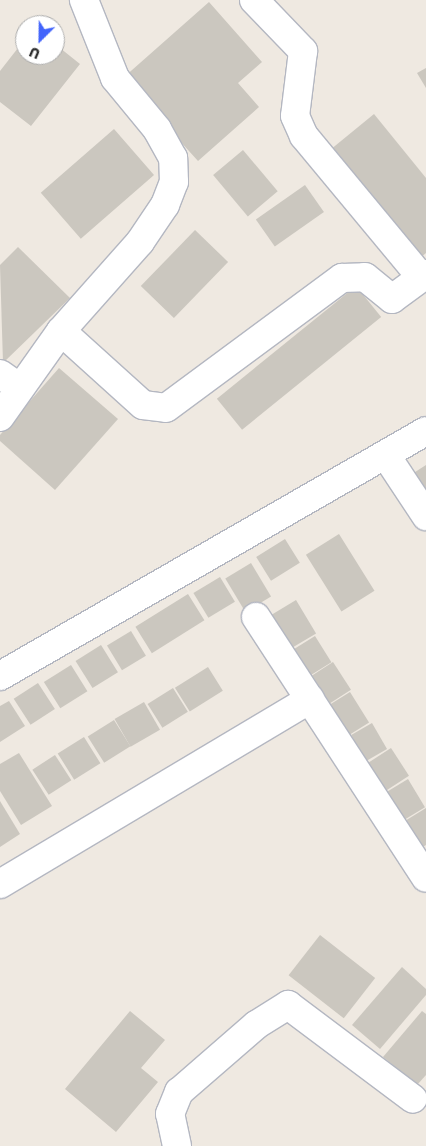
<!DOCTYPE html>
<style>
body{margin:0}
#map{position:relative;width:426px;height:1146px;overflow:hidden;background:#efe9e1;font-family:Poppins,sans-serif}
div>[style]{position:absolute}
.building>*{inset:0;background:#cbc7bf;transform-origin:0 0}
.roads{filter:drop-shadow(1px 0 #b4b7c1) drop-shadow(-1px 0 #b4b7c1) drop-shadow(0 1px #b4b7c1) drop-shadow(0 -1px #b4b7c1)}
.street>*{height:28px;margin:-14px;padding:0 14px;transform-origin:14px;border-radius:14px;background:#fff}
span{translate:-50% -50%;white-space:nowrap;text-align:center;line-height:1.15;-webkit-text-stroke:4px #fff;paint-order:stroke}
.north{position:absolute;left:15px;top:15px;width:50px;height:50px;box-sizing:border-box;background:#fff;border:1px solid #ababab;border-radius:50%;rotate:203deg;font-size:14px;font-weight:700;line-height:20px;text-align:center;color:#2e2e2e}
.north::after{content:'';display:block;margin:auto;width:18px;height:22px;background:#4264fb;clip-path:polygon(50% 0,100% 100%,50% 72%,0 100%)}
</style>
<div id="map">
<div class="building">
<i style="clip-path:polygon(209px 2px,262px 62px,238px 83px,259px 107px,198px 161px,123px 78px)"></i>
<i style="clip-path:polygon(25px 39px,25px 55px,55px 55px,55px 44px,80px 64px,31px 126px,0 102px,0 71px)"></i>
<i style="clip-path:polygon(426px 68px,426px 88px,417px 73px)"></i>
<i style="clip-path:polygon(374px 114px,426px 178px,426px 253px,419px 259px,330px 150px)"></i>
<i style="left:114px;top:129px;width:61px;height:97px;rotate:49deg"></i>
<i style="left:243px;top:150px;width:54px;height:39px;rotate:50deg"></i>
<i style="left:305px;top:185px;width:33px;height:60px;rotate:55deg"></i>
<i style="left:195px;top:230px;width:46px;height:78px;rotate:44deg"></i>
<i style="clip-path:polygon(18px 247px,70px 298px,3px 363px,0 265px)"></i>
<i style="left:356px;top:286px;width:40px;height:179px;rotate:51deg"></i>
<i style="clip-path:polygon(59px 368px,118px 419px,55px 490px,0 441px,0 435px)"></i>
<i style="clip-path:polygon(426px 465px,426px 495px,412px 474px)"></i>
<i style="left:339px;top:534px;width:67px;height:39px;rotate:58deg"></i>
<i style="left:285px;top:539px;width:28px;height:34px;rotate:58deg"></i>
<i style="left:251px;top:563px;width:39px;height:30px;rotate:59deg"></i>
<i style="left:220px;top:577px;width:29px;height:31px;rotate:59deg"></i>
<i style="left:188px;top:594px;width:31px;height:62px;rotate:58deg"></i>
<i style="left:296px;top:600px;width:39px;height:28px;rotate:59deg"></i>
<i style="left:131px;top:631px;width:29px;height:28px;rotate:59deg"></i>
<i style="left:315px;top:636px;width:31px;height:26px;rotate:58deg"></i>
<i style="left:101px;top:645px;width:32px;height:30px;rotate:58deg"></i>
<i style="left:333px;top:662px;width:33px;height:25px;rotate:57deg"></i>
<i style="left:71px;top:665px;width:31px;height:32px;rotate:58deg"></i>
<i style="left:208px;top:667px;width:28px;height:39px;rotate:58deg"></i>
<i style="left:38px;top:683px;width:31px;height:29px;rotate:57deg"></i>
<i style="left:173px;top:688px;width:28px;height:30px;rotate:58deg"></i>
<i style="left:350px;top:692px;width:36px;height:25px;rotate:58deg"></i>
<i style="clip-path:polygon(9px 701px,25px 726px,0 742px,0 706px)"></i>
<i style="left:144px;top:702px;width:32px;height:34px;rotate:60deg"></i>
<i style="left:114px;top:720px;width:31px;height:31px;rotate:58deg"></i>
<i style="left:372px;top:723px;width:30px;height:24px;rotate:60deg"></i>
<i style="left:84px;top:737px;width:31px;height:31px;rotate:58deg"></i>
<i style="left:391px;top:748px;width:33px;height:28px;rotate:57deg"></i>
<i style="clip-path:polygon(19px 753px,52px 806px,21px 825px,0 791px,0 764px)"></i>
<i style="left:55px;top:755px;width:30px;height:27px;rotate:57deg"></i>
<i style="left:408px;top:779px;width:33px;height:25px;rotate:59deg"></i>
<i style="clip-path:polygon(0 801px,20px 834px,0 847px)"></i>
<i style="clip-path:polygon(426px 808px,426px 845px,416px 851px,400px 824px)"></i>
<i style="left:320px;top:935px;width:70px;height:51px;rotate:38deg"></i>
<i style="clip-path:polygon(402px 967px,426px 989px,426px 995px,380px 1049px,352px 1025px)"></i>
<i style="clip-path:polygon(130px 1011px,165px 1040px,141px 1068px,158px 1082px,116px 1132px,65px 1089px)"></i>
<i style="clip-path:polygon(422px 1011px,426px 1014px,426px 1075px,417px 1085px,383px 1057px)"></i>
</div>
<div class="roads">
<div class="street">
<i style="left:254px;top:0;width:71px;rotate:46.1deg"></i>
<i style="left:303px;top:51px;width:65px;rotate:97deg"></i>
<i style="left:295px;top:116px;width:22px;rotate:66deg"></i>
<i style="left:304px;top:136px;width:183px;rotate:50.3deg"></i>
<i style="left:61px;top:331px;width:110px;rotate:42.1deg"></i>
<i style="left:143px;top:405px;width:23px;rotate:7deg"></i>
<i style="left:166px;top:408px;width:219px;rotate:-36.5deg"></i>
<i style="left:342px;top:278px;width:23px;rotate:-2deg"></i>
<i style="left:365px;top:277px;width:35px;rotate:39deg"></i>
<i style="left:392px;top:299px;width:42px;rotate:-36.3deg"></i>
<i style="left:0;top:374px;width:24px;rotate:35deg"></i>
<i style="left:0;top:417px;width:105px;rotate:-54.7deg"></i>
<i style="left:61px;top:331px;width:119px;rotate:-48.4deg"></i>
<i style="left:140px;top:242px;width:45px;rotate:-56deg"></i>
<i style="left:165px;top:205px;width:25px;rotate:-69deg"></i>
<i style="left:174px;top:182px;width:24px;rotate:-92deg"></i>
<i style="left:173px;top:158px;width:33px;rotate:-119deg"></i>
<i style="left:157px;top:129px;width:66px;rotate:-129.5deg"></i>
<i style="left:115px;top:78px;width:84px;rotate:-111.7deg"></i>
<i style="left:387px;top:457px;width:71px;rotate:56.5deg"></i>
<i style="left:256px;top:617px;width:311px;rotate:56.9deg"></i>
<i style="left:0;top:676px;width:491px;rotate:-29.9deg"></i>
<i style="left:0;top:884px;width:361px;rotate:-30.8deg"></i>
<i style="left:177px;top:1146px;width:33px;rotate:-102deg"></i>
<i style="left:170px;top:1114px;width:24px;rotate:-68deg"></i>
<i style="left:179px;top:1092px;width:102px;rotate:-41deg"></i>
<i style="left:256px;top:1025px;width:38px;rotate:-32deg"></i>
<i style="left:288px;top:1005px;width:156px;rotate:36.9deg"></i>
</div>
</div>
<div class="north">U</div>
</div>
